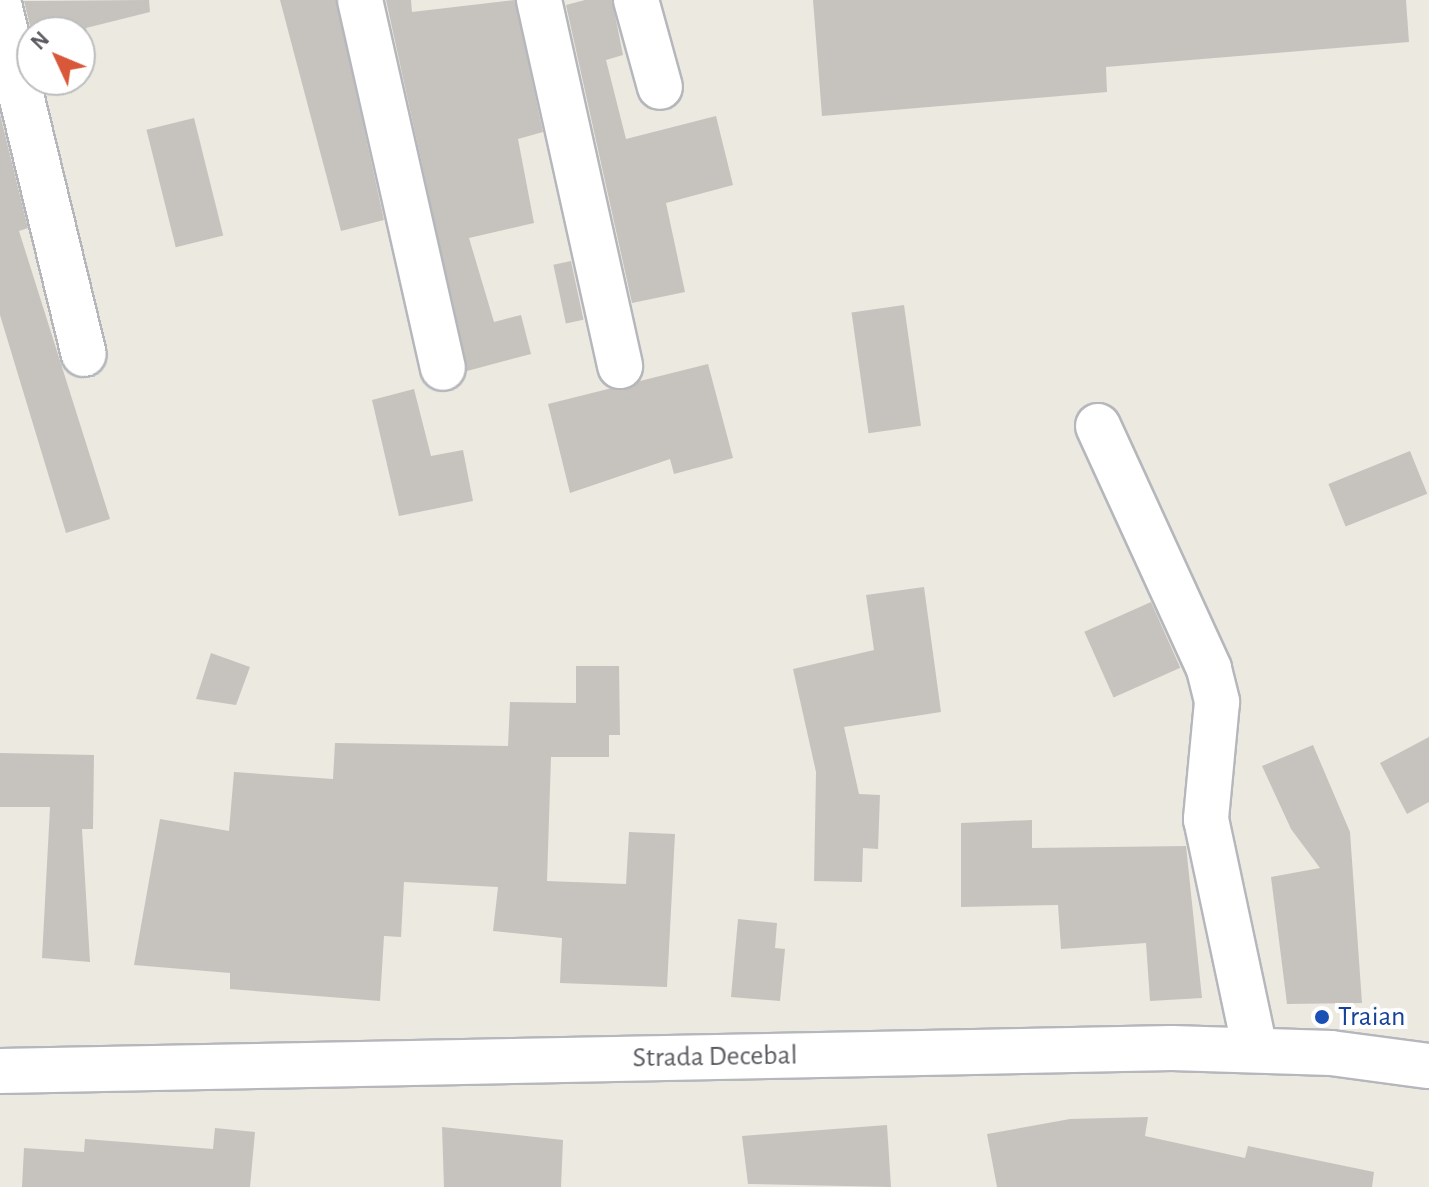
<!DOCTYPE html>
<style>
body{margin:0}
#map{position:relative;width:1429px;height:1187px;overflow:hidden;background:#ebe9e0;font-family:"Alegreya Sans",sans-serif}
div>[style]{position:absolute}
.building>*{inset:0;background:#c6c3be;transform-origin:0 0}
.roads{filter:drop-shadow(2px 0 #b6b7bc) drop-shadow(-2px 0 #b6b7bc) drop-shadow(0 2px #b6b7bc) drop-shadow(0 -2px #b6b7bc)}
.minor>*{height:44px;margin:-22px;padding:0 22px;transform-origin:22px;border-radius:22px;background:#fff}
.secondary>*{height:44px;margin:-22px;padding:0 22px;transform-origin:22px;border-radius:22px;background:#fff}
.dots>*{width:22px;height:22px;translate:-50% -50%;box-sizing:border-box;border:4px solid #fff;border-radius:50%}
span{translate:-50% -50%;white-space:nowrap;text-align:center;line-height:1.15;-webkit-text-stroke:8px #fff;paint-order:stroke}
.transit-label{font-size:28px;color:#164399}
.left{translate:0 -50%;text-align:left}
.street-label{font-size:28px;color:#595b60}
.north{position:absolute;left:16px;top:16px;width:80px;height:80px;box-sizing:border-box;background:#fff;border:2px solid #bdbdbf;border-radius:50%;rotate:314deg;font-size:22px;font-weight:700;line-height:32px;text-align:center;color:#595b60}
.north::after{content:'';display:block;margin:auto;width:28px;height:36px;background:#d85839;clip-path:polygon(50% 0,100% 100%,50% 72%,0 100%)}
</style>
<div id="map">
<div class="building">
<i style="clip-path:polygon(149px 0,150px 12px,86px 28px,91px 48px,80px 51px,80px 32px,32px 34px,24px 1px)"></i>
<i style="clip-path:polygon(280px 0,336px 0,384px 220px,341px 231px)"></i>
<i style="clip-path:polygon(386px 0,411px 0,412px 12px,515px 0,543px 132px,518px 139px,534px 223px,469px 238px,494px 322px,521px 315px,531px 354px,467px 371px)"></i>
<i style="clip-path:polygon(585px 0,612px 0,623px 55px,606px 60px,626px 139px,716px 116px,733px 185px,666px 203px,685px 292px,632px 303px,566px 5px)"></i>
<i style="clip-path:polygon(813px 0,1406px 0,1409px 42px,1106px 67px,1107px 92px,822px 116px)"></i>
<i style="clip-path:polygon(0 114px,28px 228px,19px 231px,110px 519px,66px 533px,0 315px)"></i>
<i style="left:194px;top:118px;width:121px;height:49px;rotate:76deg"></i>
<i style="left:571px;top:261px;width:60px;height:18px;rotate:78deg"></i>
<i style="left:904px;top:305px;width:122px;height:53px;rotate:82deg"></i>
<i style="clip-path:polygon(708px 364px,733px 458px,674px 474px,670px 459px,570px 493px,548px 404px)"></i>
<i style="clip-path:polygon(414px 389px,431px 456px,463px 450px,473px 501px,399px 516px,372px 400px)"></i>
<i style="left:1410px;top:451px;width:46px;height:88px;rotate:68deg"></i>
<i style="clip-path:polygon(924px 587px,941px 712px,844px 727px,859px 794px,880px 795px,878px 849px,863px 848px,862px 882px,814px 881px,816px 772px,793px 669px,874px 650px,866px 595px)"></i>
<i style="left:1151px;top:602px;width:72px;height:73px;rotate:66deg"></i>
<i style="clip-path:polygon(211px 653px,250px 667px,236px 705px,196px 699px)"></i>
<i style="clip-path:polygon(576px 666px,619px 666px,620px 735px,609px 735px,609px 757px,551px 757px,547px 881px,626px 884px,629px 832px,675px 834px,667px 987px,560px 983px,562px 938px,493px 931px,498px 887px,404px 882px,401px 937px,384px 936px,380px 1001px,230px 989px,230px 973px,134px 965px,160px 819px,229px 831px,234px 772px,333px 779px,335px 743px,508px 746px,510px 702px,576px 703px)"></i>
<i style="clip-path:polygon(1429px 737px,1429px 802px,1407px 814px,1380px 763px)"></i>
<i style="clip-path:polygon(1313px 745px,1350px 832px,1362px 1003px,1287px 1004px,1271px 877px,1320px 868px,1291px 829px,1262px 766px)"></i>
<i style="clip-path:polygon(0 753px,94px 755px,93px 829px,82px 829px,90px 962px,42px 958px,50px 807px,0 807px)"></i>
<i style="clip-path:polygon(1032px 820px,1032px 848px,1186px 846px,1202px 998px,1150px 1001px,1146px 943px,1061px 949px,1058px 905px,961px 907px,961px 823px)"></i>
<i style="clip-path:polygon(738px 919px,777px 923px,775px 948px,785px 949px,780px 1001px,731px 997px)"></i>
<i style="clip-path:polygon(1148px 1117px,1145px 1136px,1245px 1158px,1248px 1146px,1374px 1172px,1372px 1187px,997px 1187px,987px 1134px,1070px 1119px)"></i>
<i style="clip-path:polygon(887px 1125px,891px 1187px,748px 1184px,742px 1136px)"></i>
<i style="clip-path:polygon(442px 1127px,563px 1140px,561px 1187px,444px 1187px)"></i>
<i style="clip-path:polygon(215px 1128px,255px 1132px,250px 1187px,22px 1187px,24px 1148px,84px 1152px,85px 1139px,213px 1149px)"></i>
</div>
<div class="roads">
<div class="minor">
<i style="left:360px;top:0;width:377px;rotate:77.3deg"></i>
<i style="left:539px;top:0;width:375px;rotate:77.5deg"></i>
<i style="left:636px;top:0;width:90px;rotate:74.6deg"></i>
<i style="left:0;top:8px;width:356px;rotate:76.4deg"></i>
<i style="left:1098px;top:426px;width:267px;rotate:65.4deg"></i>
<i style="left:1209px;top:669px;width:34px;rotate:76deg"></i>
<i style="left:1217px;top:702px;width:118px;rotate:95.4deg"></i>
<i style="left:1206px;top:819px;width:235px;rotate:78deg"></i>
</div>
<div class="secondary">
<i style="left:0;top:1071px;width:1172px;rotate:-1.12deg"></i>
<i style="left:1172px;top:1048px;width:159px;rotate:1.8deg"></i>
<i style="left:1331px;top:1053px;width:99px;rotate:7.6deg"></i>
</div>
</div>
<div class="dots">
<i style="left:1322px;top:1017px;background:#1a4fb4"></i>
</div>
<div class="transit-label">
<span class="left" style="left:1338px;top:1017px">Traian</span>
</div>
<div class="street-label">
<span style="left:715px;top:1057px;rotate:-1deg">Strada Decebal</span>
</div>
<div class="north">N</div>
</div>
